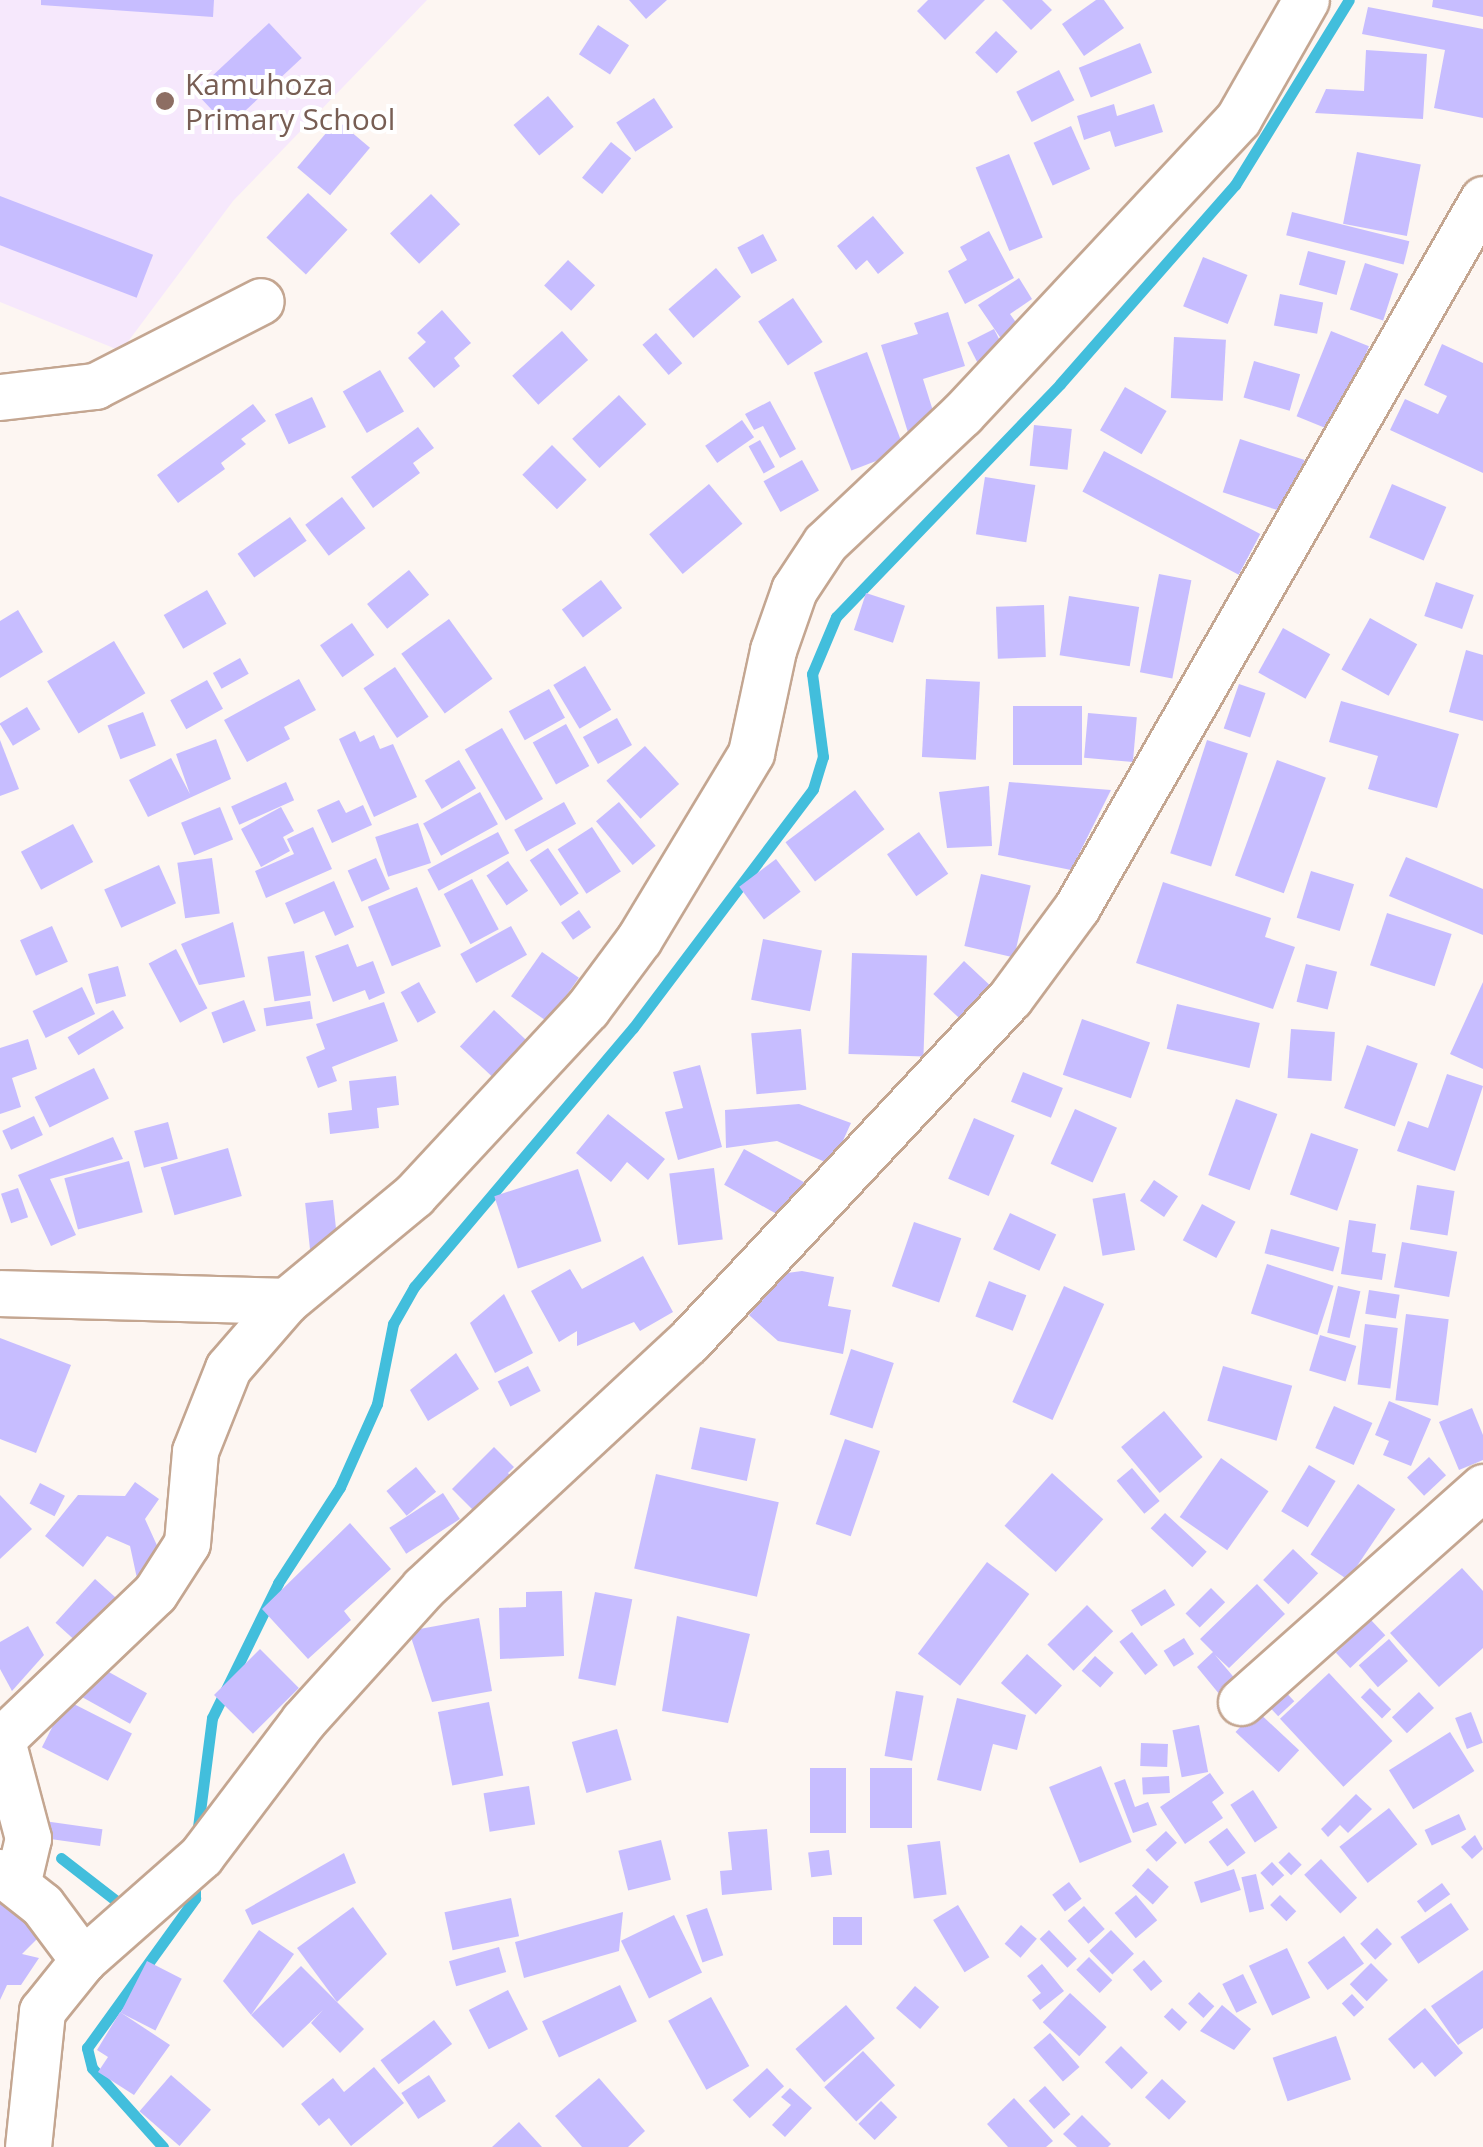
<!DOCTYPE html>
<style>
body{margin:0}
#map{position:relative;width:1483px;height:2147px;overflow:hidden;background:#fdf6f2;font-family:"Open Sans",sans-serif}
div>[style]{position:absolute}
.education>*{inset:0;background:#f6e8fc}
.stream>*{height:11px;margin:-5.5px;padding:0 5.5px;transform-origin:5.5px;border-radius:5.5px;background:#42bedc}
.building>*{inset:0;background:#c7bdff;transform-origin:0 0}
.roads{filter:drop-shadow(2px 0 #c4a691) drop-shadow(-2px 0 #c4a691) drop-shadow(0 2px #c4a691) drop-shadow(0 -2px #c4a691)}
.minor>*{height:45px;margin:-22.5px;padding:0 22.5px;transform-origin:22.5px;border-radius:22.5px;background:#fff}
.dots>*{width:28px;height:28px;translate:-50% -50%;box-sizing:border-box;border:5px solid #fff;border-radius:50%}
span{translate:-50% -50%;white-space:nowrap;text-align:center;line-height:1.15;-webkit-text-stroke:8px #fff;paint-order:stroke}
.education-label{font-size:30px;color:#785e54}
.left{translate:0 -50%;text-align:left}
</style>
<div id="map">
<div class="education">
<i style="clip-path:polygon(0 0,427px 0,233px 201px,121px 351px,0 302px)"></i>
</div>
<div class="stream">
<i style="left:197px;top:1835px;width:118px;rotate:-82.7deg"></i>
<i style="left:212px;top:1718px;width:150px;rotate:-63.9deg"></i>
<i style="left:278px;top:1583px;width:114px;rotate:-57.1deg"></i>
<i style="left:340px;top:1487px;width:91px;rotate:-66deg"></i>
<i style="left:377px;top:1404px;width:82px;rotate:-78.7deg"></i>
<i style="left:393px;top:1324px;width:43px;rotate:-60.4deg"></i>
<i style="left:414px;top:1287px;width:339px;rotate:-49.8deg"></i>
<i style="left:633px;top:1028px;width:299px;rotate:-53deg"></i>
<i style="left:813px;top:789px;width:34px;rotate:-73deg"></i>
<i style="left:823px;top:757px;width:84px;rotate:-97.5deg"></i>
<i style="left:812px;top:674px;width:62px;rotate:-67.2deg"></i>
<i style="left:836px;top:617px;width:323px;rotate:-46.1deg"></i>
<i style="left:1060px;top:384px;width:265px;rotate:-48.7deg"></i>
<i style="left:1235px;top:185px;width:217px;rotate:-58.4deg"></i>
<i style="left:61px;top:1858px;width:85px;rotate:37.8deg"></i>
<i style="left:163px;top:2147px;width:106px;rotate:-131.9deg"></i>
<i style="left:92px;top:2068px;width:21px;rotate:-104deg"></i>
<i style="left:87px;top:2048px;width:185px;rotate:-54.2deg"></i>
<i style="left:195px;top:1898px;width:19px;rotate:-90deg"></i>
</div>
<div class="building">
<i style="clip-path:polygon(41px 0,214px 0,213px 17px,41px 5px)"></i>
<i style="clip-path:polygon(629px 0,667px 0,646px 19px)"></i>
<i style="clip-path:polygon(928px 0,985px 0,945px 40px,917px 11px)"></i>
<i style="clip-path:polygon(1002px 0,1042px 0,1052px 10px,1031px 30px)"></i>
<i style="clip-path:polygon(1096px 0,1104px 0,1124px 28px,1084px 56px,1062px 24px)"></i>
<i style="clip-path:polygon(1433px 0,1483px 0,1483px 17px,1432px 7px)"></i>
<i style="clip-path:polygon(1368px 7px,1483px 29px,1483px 118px,1434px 108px,1445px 50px,1362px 34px)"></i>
<i style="left:269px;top:23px;width:48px;height:101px;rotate:47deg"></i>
<i style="left:598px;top:25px;width:37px;height:35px;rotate:33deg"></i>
<i style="left:996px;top:31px;width:30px;height:30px;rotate:44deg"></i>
<i style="left:1140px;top:43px;width:32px;height:66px;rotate:68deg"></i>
<i style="clip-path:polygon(1366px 50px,1427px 54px,1423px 119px,1315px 113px,1326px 89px,1364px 91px)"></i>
<i style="left:1059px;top:70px;width:34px;height:48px;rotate:63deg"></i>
<i style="left:548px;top:96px;width:40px;height:45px;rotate:50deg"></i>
<i style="left:654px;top:98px;width:35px;height:45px;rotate:57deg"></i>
<i style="clip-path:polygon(1114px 104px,1117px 116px,1154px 104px,1163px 132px,1115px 147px,1110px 131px,1084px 140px,1077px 116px)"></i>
<i style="left:337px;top:120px;width:43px;height:62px;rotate:40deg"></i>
<i style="left:1071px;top:126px;width:47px;height:41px;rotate:66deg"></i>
<i style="left:611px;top:142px;width:26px;height:46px;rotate:39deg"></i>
<i style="left:1357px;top:152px;width:65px;height:73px;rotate:11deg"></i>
<i style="left:1009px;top:154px;width:90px;height:36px;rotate:68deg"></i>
<i style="left:308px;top:193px;width:54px;height:61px;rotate:43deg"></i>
<i style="left:431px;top:194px;width:42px;height:57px;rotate:46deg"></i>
<i style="left:0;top:196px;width:164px;height:46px;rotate:21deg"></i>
<i style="left:1292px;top:212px;width:121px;height:24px;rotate:14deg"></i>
<i style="clip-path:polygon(873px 216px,904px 253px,878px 274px,867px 260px,856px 270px,837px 246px)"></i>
<i style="clip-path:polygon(989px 231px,1014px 278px,965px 304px,948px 271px,967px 260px,960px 247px)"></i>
<i style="left:763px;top:234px;width:30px;height:29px;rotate:62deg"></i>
<i style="left:1308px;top:251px;width:39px;height:35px;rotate:15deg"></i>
<i style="left:1203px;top:257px;width:48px;height:53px;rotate:22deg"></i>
<i style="left:568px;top:260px;width:37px;height:35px;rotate:43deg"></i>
<i style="left:1365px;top:263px;width:35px;height:49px;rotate:18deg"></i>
<i style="left:716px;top:268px;width:38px;height:63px;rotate:49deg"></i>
<i style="clip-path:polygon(1019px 278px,1032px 299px,1010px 314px,1022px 331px,1004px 343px,978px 305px)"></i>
<i style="left:1280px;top:294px;width:44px;height:32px;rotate:11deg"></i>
<i style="left:793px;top:298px;width:53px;height:42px;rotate:56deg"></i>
<i style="clip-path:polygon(442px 310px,471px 343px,454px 358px,460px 366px,434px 388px,408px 358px,426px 342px,417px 333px)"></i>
<i style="clip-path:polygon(948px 312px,965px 366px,923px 379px,939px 430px,910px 439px,881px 345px,918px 334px,914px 323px)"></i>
<i style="left:994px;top:329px;width:34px;height:30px;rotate:63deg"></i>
<i style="left:562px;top:331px;width:39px;height:67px;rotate:48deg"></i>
<i style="left:1331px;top:331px;width:41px;height:92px;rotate:22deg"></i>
<i style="left:656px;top:333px;width:40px;height:18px;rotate:49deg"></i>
<i style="left:1174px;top:337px;width:52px;height:61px;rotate:3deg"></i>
<i style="clip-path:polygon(1442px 344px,1483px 363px,1483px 473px,1390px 430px,1405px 399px,1438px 414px,1447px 396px,1424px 385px)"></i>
<i style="left:867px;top:352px;width:105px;height:57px;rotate:69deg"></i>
<i style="left:1254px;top:361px;width:48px;height:38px;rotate:16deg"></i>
<i style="left:380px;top:370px;width:48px;height:43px;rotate:60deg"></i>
<i style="left:1125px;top:387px;width:48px;height:50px;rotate:30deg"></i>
<i style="left:619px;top:395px;width:40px;height:64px;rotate:47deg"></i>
<i style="left:312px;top:397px;width:33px;height:41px;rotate:65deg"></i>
<i style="clip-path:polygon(770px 401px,796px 449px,780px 458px,763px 426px,754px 430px,745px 414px)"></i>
<i style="clip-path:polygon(253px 404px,266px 421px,241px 439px,246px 444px,221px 463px,225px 469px,178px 503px,157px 475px)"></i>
<i style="left:742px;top:420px;width:21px;height:45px;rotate:55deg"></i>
<i style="left:1034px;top:425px;width:38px;height:41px;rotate:6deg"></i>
<i style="clip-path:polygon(418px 427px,434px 448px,413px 463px,420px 473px,373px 508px,351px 477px)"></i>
<i style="left:1240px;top:439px;width:68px;height:56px;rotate:18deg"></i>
<i style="left:760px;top:440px;width:31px;height:13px;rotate:61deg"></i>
<i style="left:552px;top:445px;width:49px;height:42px;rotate:45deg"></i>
<i style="left:1104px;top:451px;width:177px;height:46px;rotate:28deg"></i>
<i style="left:802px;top:460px;width:35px;height:44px;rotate:61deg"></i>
<i style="left:985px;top:477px;width:51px;height:58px;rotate:9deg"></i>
<i style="left:709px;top:484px;width:52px;height:78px;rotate:50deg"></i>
<i style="left:1392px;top:484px;width:59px;height:58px;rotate:23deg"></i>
<i style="left:342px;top:497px;width:39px;height:46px;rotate:53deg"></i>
<i style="left:290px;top:517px;width:29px;height:64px;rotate:55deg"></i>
<i style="left:409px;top:570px;width:32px;height:54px;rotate:51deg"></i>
<i style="left:1159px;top:574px;width:33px;height:100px;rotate:11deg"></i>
<i style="left:601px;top:580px;width:35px;height:49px;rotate:53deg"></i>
<i style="left:1436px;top:582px;width:40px;height:36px;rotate:19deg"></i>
<i style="left:207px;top:590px;width:39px;height:50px;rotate:60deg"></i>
<i style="left:866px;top:593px;width:41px;height:39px;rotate:18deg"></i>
<i style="left:1069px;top:596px;width:71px;height:60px;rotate:9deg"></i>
<i style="left:1044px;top:605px;width:52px;height:48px;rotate:88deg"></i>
<i style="clip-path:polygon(18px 610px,43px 652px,0 678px,0 621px)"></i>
<i style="left:1370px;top:618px;width:54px;height:59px;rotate:29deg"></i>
<i style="left:449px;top:619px;width:74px;height:59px;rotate:54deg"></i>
<i style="left:352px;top:623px;width:39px;height:39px;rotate:55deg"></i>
<i style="left:1283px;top:628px;width:54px;height:51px;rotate:29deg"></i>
<i style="left:114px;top:641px;width:61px;height:78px;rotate:59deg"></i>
<i style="clip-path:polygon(1466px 650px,1483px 655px,1483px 721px,1449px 712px)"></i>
<i style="left:240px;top:658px;width:18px;height:31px;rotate:61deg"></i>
<i style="left:585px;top:666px;width:51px;height:37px;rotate:59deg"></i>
<i style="left:395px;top:667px;width:60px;height:38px;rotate:56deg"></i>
<i style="clip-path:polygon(299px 679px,316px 710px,284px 727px,290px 739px,247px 762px,224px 720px)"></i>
<i style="left:926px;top:679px;width:54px;height:78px;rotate:3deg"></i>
<i style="left:207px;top:680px;width:33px;height:42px;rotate:61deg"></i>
<i style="left:1239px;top:684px;width:28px;height:47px;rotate:19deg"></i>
<i style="left:549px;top:689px;width:33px;height:46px;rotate:61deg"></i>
<i style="clip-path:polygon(1341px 701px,1459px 734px,1437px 808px,1368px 789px,1378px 756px,1329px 742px)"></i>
<i style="left:1082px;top:706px;width:59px;height:69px;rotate:90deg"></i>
<i style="left:27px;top:707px;width:26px;height:32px;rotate:59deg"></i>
<i style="left:143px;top:712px;width:36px;height:38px;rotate:69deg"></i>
<i style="left:1088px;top:713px;width:49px;height:45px;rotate:5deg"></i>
<i style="left:617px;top:718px;width:31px;height:39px;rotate:61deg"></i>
<i style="left:566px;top:724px;width:48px;height:38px;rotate:61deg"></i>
<i style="left:502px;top:728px;width:82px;height:43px;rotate:60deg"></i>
<i style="clip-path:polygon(355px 731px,360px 742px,374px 735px,380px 749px,393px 744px,417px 797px,374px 817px,339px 739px)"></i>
<i style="clip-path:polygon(216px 739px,231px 779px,148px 817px,129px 780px,171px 758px,190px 794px,176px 754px)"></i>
<i style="clip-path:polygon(0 740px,19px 789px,0 796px)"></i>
<i style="left:1207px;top:740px;width:43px;height:119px;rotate:18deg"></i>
<i style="left:645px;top:746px;width:51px;height:52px;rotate:48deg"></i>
<i style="left:459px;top:760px;width:33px;height:40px;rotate:59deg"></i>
<i style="left:1277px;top:760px;width:52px;height:123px;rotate:20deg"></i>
<i style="left:286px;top:782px;width:20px;height:60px;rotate:66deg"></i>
<i style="clip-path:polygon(1009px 782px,1111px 790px,1071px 870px,998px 855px)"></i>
<i style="clip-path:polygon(989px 786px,992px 846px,947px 848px,939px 792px)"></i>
<i style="left:855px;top:790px;width:49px;height:87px;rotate:53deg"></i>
<i style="left:480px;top:792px;width:37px;height:65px;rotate:61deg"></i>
<i style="clip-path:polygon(339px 800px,346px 813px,363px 805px,372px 825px,332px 843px,317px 810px)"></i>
<i style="left:564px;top:802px;width:25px;height:57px;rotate:61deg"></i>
<i style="left:619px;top:802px;width:57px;height:30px;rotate:50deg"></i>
<i style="left:220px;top:807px;width:35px;height:42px;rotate:68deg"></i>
<i style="clip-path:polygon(281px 807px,294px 831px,283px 837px,290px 851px,261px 867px,241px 829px)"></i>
<i style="left:418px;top:823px;width:42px;height:45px;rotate:72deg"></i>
<i style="left:73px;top:824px;width:43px;height:59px;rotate:62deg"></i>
<i style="clip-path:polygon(313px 827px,332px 869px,266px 898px,255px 871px,294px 854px,287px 839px)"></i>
<i style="left:592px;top:827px;width:53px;height:41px;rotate:57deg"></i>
<i style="left:498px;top:832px;width:24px;height:80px;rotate:62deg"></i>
<i style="left:919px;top:832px;width:51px;height:39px;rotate:55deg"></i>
<i style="left:548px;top:848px;width:55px;height:22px;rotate:56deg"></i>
<i style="clip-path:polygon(1406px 857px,1483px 889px,1483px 935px,1389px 896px)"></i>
<i style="left:212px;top:858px;width:56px;height:35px;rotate:82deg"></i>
<i style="left:376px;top:858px;width:34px;height:31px;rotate:66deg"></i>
<i style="left:776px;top:859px;width:41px;height:46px;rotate:53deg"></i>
<i style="left:508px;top:861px;width:36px;height:26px;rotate:56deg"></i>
<i style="left:159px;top:865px;width:42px;height:60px;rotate:66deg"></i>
<i style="left:1311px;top:871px;width:45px;height:49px;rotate:17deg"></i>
<i style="left:981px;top:874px;width:51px;height:74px;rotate:13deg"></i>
<i style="left:472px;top:879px;width:57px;height:32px;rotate:62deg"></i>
<i style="clip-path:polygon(334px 881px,354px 927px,335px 936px,324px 911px,294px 924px,285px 903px)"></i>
<i style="clip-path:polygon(1163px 882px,1271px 918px,1265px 937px,1295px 947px,1273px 1009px,1136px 963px)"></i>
<i style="left:417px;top:887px;width:64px;height:53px;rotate:68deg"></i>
<i style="left:579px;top:910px;width:21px;height:22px;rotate:55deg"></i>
<i style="left:1387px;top:913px;width:68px;height:55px;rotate:18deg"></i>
<i style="clip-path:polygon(233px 922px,245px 977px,199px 985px,181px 944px)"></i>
<i style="left:52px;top:926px;width:39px;height:35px;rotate:66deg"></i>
<i style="left:511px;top:926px;width:33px;height:58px;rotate:61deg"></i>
<i style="left:763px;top:939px;width:60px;height:62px;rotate:11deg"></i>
<i style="clip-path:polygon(348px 944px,357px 967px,373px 961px,385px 993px,369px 1000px,365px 990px,333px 1002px,315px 956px)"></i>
<i style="left:176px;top:949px;width:67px;height:31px;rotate:62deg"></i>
<i style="left:304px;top:951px;width:45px;height:37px;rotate:81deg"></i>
<i style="left:542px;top:952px;width:45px;height:54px;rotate:35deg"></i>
<i style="left:852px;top:953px;width:75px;height:101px;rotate:2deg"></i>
<i style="left:964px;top:961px;width:38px;height:45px;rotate:43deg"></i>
<i style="left:1306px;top:964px;width:32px;height:39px;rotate:14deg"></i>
<i style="left:118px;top:966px;width:31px;height:31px;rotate:75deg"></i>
<i style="left:419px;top:982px;width:35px;height:21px;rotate:61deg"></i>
<i style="clip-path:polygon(1483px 982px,1483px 1069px,1450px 1054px)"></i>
<i style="left:82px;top:987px;width:30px;height:55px;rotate:64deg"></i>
<i style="left:244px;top:1000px;width:33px;height:35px;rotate:69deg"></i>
<i style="left:310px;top:1001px;width:18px;height:47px;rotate:81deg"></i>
<i style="clip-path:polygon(384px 1002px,398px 1041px,332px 1067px,337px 1081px,318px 1088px,306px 1057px,325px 1049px,316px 1024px)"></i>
<i style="left:1177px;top:1004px;width:85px;height:46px;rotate:13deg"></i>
<i style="left:113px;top:1010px;width:21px;height:53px;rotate:59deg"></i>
<i style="left:494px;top:1010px;width:45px;height:50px;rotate:43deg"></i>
<i style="left:1082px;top:1019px;width:72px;height:59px;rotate:19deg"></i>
<i style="left:801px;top:1029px;width:61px;height:50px;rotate:85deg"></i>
<i style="left:1291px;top:1029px;width:44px;height:49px;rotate:4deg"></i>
<i style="clip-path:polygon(28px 1039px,37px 1069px,12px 1078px,21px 1107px,0 1114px,0 1048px)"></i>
<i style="left:1367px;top:1045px;width:54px;height:67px;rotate:20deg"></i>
<i style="clip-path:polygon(700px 1065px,722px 1147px,678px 1160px,665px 1112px,683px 1108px,673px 1072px)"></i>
<i style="left:94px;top:1068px;width:34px;height:66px;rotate:64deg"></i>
<i style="left:1023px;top:1072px;width:43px;height:32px;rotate:22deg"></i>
<i style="clip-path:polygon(1447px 1074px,1483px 1086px,1455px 1171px,1397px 1151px,1408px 1121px,1428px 1128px)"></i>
<i style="clip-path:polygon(396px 1076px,399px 1105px,377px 1108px,379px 1128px,330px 1134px,328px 1113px,352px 1110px,349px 1081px)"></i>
<i style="left:1236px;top:1099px;width:44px;height:81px;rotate:20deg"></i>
<i style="clip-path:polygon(799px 1104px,851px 1123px,832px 1165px,777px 1141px,726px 1148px,725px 1110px)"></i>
<i style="left:1075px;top:1109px;width:46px;height:60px;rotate:24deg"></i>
<i style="clip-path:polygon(608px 1114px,665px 1159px,648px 1180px,627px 1162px,611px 1182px,576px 1153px)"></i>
<i style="left:34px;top:1116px;width:21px;height:35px;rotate:65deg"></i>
<i style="left:974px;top:1118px;width:44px;height:66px;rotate:23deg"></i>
<i style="left:168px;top:1122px;width:38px;height:35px;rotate:75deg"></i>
<i style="left:1311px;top:1133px;width:50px;height:65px;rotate:19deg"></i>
<i style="clip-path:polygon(113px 1137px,123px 1159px,50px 1179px,76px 1235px,51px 1246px,18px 1175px)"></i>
<i style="left:228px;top:1148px;width:50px;height:70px;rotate:74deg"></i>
<i style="left:744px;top:1149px;width:77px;height:41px;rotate:29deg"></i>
<i style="left:129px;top:1161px;width:53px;height:67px;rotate:75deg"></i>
<i style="left:714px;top:1168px;width:72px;height:45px;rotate:83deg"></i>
<i style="left:578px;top:1169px;width:76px;height:88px;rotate:72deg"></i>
<i style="left:1154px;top:1180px;width:29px;height:25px;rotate:34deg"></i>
<i style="left:1417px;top:1185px;width:38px;height:45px;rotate:9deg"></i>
<i style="left:18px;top:1188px;width:31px;height:18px;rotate:71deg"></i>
<i style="left:1125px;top:1193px;width:58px;height:33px;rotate:80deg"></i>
<i style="left:333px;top:1200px;width:49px;height:28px;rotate:84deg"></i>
<i style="left:1202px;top:1204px;width:38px;height:41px;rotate:28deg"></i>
<i style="left:1010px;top:1213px;width:51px;height:40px;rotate:25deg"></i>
<i style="clip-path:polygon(1349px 1220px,1376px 1224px,1372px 1252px,1386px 1254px,1382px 1280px,1341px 1274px)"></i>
<i style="left:914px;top:1222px;width:50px;height:68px;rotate:19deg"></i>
<i style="left:1271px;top:1229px;width:71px;height:25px;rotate:15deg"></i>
<i style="left:1402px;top:1242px;width:56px;height:46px;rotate:10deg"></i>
<i style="clip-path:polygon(643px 1256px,673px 1312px,640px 1331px,634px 1322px,577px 1346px,577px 1331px,559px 1342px,531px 1291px,570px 1269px,582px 1289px)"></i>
<i style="left:1267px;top:1264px;width:70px;height:52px;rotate:18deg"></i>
<i style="clip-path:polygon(802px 1271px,834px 1277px,828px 1306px,851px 1310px,843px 1354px,778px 1341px,749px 1315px,787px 1273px)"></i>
<i style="left:989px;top:1281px;width:40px;height:38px;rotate:21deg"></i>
<i style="left:1064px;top:1286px;width:44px;height:127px;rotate:24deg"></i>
<i style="left:1338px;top:1286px;width:23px;height:48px;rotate:13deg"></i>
<i style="left:1369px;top:1290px;width:31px;height:24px;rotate:9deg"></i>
<i style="clip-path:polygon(504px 1294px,533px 1353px,495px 1373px,470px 1323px)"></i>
<i style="left:1406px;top:1314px;width:43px;height:87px;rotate:7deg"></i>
<i style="left:1365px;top:1324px;width:33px;height:61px;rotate:7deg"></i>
<i style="left:1320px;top:1335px;width:38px;height:37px;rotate:17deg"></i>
<i style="clip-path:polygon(0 1338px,71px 1365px,36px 1453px,0 1439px)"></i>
<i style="left:851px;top:1349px;width:45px;height:69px;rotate:18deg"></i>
<i style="clip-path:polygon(456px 1353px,479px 1389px,428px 1421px,410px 1390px)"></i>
<i style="left:528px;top:1366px;width:28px;height:34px;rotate:63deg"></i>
<i style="left:1223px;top:1366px;width:72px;height:57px;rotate:16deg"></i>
<i style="clip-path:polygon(1389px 1401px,1431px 1419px,1411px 1466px,1383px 1455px,1389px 1441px,1375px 1435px)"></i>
<i style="left:1334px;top:1406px;width:42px;height:46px;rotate:24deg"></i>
<i style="clip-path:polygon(1472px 1408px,1483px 1435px,1483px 1460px,1459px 1470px,1439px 1422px)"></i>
<i style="left:1164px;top:1411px;width:60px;height:56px;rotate:50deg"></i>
<i style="left:700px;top:1427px;width:57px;height:43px;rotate:12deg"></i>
<i style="left:845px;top:1439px;width:37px;height:90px;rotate:19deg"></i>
<i style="clip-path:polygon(494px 1447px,514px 1467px,508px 1473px,513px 1479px,477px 1514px,452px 1489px)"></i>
<i style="left:1429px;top:1457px;width:25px;height:30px;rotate:47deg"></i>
<i style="left:1221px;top:1458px;width:58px;height:72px;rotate:35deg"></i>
<i style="left:1309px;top:1465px;width:31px;height:54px;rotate:31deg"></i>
<i style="left:416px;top:1467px;width:32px;height:38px;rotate:51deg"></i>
<i style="left:1132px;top:1468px;width:43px;height:20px;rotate:50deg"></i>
<i style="left:1052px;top:1473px;width:69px;height:71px;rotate:42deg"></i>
<i style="left:656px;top:1474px;width:126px;height:97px;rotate:13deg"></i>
<i style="clip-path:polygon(135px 1482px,159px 1499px,145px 1519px,160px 1552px,138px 1583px,130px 1546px,107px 1536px,83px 1567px,45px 1536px,78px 1495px,125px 1496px)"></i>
<i style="left:40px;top:1483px;width:28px;height:23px;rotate:27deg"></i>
<i style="left:1358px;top:1484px;width:45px;height:85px;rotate:34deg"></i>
<i style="left:443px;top:1493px;width:31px;height:64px;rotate:57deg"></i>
<i style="clip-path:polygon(0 1495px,32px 1529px,0 1559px)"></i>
<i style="left:1165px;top:1513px;width:57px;height:21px;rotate:43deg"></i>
<i style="clip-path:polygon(350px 1523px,391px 1569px,344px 1611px,351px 1620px,308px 1659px,262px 1609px)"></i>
<i style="left:1293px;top:1549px;width:35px;height:43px;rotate:44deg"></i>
<i style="left:987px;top:1562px;width:53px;height:115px;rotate:37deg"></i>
<i style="clip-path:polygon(1462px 1568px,1483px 1591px,1483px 1648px,1439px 1687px,1390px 1633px)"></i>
<i style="left:95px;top:1579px;width:39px;height:59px;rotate:42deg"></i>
<i style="clip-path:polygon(1257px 1584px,1285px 1614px,1229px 1668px,1215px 1655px,1237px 1681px,1220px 1695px,1197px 1667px,1213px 1652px,1200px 1639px)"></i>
<i style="left:1211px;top:1588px;width:20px;height:36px;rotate:45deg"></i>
<i style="left:1165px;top:1589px;width:19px;height:40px;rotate:58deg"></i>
<i style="clip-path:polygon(562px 1591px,564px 1656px,500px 1659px,499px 1608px,526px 1607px,526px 1592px)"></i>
<i style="left:595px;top:1592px;width:38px;height:88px;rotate:11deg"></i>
<i style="left:1087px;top:1605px;width:37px;height:56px;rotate:45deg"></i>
<i style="clip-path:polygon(677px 1616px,750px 1634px,728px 1723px,662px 1711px)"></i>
<i style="clip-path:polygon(479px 1618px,492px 1691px,432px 1702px,409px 1631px)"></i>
<i style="left:1371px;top:1620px;width:21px;height:48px;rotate:47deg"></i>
<i style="clip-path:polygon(28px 1626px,44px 1655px,12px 1691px,0 1669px,0 1642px)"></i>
<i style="left:1132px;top:1632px;width:42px;height:16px;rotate:52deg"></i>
<i style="left:1184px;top:1638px;width:19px;height:24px;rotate:58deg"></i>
<i style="left:1389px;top:1639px;width:29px;height:40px;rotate:49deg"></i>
<i style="left:260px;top:1649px;width:55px;height:65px;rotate:45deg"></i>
<i style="left:1027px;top:1654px;width:47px;height:39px;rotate:42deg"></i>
<i style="left:1095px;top:1656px;width:25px;height:20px;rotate:42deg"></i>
<i style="left:98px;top:1666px;width:56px;height:35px;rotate:29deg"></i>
<i style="left:1329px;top:1673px;width:93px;height:67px;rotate:47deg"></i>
<i style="left:1282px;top:1688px;width:18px;height:22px;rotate:47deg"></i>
<i style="left:1370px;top:1688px;width:30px;height:13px;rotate:45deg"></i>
<i style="left:896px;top:1691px;width:28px;height:66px;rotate:10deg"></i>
<i style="left:1419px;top:1692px;width:22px;height:37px;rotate:47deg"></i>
<i style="clip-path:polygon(957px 1698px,1026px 1715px,1017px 1750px,993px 1744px,981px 1791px,937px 1780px)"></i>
<i style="left:66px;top:1700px;width:74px;height:53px;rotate:27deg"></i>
<i style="left:489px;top:1702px;width:75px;height:52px;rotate:79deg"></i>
<i style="left:1256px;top:1710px;width:59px;height:30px;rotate:43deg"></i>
<i style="left:1471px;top:1712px;width:33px;height:17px;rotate:69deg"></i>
<i style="left:1199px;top:1725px;width:48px;height:27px;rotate:79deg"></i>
<i style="left:617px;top:1729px;width:53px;height:47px;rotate:74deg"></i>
<i style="left:1450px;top:1732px;width:46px;height:72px;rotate:58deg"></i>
<i style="left:1141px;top:1743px;width:27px;height:23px;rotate:2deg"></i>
<i style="left:1101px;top:1766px;width:82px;height:56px;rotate:68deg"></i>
<i style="left:810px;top:1768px;width:36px;height:65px"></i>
<i style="left:870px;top:1768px;width:42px;height:60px"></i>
<i style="clip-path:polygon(1210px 1773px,1224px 1793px,1212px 1802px,1223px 1818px,1185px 1844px,1160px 1807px)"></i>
<i style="left:1169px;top:1776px;width:17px;height:27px;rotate:87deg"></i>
<i style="clip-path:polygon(1125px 1779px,1135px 1807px,1148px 1802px,1157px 1825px,1133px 1833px,1114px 1783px)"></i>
<i style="left:529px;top:1786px;width:39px;height:46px;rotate:81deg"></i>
<i style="left:1253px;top:1790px;width:45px;height:27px;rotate:57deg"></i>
<i style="clip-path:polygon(1356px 1794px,1372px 1809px,1348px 1833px,1340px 1825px,1328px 1837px,1321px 1829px)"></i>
<i style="left:1389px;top:1808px;width:46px;height:63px;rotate:52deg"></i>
<i style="left:1459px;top:1814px;width:17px;height:38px;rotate:65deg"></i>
<i style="left:44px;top:1821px;width:59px;height:17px;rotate:8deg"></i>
<i style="left:1227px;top:1828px;width:31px;height:23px;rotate:53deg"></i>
<i style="clip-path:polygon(767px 1829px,772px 1890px,722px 1895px,720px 1871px,732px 1870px,728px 1832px)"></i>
<i style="left:1166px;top:1831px;width:16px;height:28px;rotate:47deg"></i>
<i style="clip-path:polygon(1475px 1835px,1483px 1849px,1472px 1859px,1461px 1847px)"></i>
<i style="left:661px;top:1840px;width:41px;height:44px;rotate:76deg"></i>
<i style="left:940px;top:1841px;width:54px;height:33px;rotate:83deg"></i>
<i style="left:829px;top:1850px;width:25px;height:21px;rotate:83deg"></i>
<i style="left:1289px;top:1852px;width:18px;height:15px;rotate:45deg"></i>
<i style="clip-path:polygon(344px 1853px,356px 1883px,252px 1925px,245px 1910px)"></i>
<i style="left:1321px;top:1859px;width:53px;height:23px;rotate:47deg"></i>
<i style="left:1272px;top:1862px;width:18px;height:16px;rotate:47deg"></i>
<i style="left:1148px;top:1868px;width:28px;height:24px;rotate:42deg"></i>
<i style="left:1234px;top:1869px;width:22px;height:42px;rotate:72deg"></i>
<i style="left:1256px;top:1874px;width:36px;height:15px;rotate:77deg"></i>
<i style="left:1069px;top:1882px;width:21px;height:21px;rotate:53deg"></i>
<i style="left:1442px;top:1883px;width:14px;height:31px;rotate:54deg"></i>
<i style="clip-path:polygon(0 1891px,41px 1935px,22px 1954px,39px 1958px,21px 1985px,7px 1985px,0 2000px)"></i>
<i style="left:1136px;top:1895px;width:33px;height:28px;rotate:50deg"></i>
<i style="left:1280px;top:1895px;width:23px;height:14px;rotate:45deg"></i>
<i style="left:511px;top:1898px;width:39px;height:68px;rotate:78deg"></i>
<i style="left:1451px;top:1903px;width:32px;height:61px;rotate:56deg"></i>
<i style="left:958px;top:1905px;width:61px;height:29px;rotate:59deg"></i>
<i style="left:1084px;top:1906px;width:31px;height:22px;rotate:48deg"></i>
<i style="clip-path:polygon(353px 1907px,387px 1954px,337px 2002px,297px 1948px)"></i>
<i style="left:707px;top:1908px;width:50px;height:22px;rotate:71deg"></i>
<i style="clip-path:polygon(623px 1912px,619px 1951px,524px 1978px,515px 1942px)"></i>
<i style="left:674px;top:1915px;width:64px;height:59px;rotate:64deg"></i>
<i style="left:833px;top:1917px;width:29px;height:28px"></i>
<i style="left:1021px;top:1925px;width:21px;height:25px;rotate:41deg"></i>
<i style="left:1377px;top:1928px;width:22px;height:23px;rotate:47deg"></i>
<i style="clip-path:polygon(259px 1930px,294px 1954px,251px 2015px,223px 1981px)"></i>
<i style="left:1049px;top:1930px;width:40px;height:13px;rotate:46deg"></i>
<i style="left:1111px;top:1930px;width:33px;height:30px;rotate:46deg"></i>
<i style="left:1344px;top:1936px;width:34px;height:45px;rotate:54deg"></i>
<i style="left:499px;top:1947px;width:26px;height:52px;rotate:74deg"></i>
<i style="left:1287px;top:1948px;width:55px;height:42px;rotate:65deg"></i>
<i style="left:1089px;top:1957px;width:33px;height:18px;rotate:45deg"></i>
<i style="left:1144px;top:1960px;width:28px;height:15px;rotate:49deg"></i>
<i style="left:147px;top:1961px;width:39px;height:58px;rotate:27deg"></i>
<i style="left:1371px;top:1963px;width:24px;height:30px;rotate:45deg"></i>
<i style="clip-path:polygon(1042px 1964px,1064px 1991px,1040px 2010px,1032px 2000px,1041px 1993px,1027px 1976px)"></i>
<i style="clip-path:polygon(301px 1966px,364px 2029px,340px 2053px,311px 2023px,323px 2010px,283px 2048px,251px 2015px)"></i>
<i style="clip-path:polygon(1483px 1970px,1483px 2028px,1458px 2045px,1431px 2006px)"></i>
<i style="left:1243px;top:1974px;width:32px;height:23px;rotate:64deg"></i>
<i style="left:620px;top:1985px;width:40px;height:86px;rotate:65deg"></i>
<i style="left:915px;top:1986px;width:32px;height:29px;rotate:41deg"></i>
<i style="left:508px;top:1990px;width:44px;height:44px;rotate:63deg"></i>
<i style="left:1199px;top:1992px;width:21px;height:16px;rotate:43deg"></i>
<i style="left:1070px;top:1993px;width:50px;height:40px;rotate:43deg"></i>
<i style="left:1352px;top:1994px;width:18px;height:14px;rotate:47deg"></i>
<i style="left:711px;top:1997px;width:79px;height:49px;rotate:61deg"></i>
<i style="left:846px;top:2005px;width:44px;height:67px;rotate:49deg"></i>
<i style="clip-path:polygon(1222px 2005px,1251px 2029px,1234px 2050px,1200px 2031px)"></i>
<i style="left:1172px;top:2008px;width:21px;height:12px;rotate:43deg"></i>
<i style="clip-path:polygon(1425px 2008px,1463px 2053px,1435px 2077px,1422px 2062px,1414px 2069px,1388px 2039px)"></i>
<i style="clip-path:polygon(120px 2012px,170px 2045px,134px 2095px,98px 2072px,108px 2057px,97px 2050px)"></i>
<i style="left:434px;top:2020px;width:30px;height:67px;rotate:53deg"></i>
<i style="left:1050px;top:2033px;width:45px;height:22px;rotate:49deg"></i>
<i style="left:1336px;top:2036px;width:46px;height:67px;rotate:71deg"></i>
<i style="left:1121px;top:2046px;width:38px;height:23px;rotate:45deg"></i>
<i style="left:863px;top:2051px;width:47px;height:53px;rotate:47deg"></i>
<i style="clip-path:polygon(374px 2067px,404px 2103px,351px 2146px,329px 2118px,319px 2126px,301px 2104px,333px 2078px,344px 2092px)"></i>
<i style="left:767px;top:2068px;width:25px;height:47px;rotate:47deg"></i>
<i style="left:171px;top:2075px;width:53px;height:48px;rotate:41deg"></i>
<i style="left:429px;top:2075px;width:31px;height:33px;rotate:57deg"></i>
<i style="clip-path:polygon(599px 2078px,645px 2131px,628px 2147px,582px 2147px,555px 2116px)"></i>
<i style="left:1162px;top:2079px;width:33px;height:25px;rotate:43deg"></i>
<i style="left:1045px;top:2086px;width:38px;height:22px;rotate:48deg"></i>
<i style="clip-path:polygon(790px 2088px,812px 2108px,785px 2137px,772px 2125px,791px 2105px,781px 2097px)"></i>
<i style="clip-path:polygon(1014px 2098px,1053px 2141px,1046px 2147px,1008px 2147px,987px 2124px)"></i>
<i style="left:881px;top:2101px;width:23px;height:32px;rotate:45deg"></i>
<i style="clip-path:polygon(1082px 2115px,1111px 2144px,1108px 2147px,1077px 2147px,1063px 2134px)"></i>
<i style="clip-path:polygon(519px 2122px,542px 2147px,492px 2147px)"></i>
</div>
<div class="roads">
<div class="minor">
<i style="left:0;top:397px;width:96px;rotate:-6.6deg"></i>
<i style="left:95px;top:386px;width:186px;rotate:-27.1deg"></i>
<i style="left:0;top:1293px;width:286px;rotate:1.6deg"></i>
<i style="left:1241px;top:1702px;width:324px;rotate:-41.6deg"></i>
<i style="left:0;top:1733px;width:109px;rotate:75.1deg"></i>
<i style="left:28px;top:1838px;width:48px;rotate:103.2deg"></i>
<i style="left:2px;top:1739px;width:211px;rotate:-43.7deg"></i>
<i style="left:155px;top:1593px;width:59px;rotate:-57.4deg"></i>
<i style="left:187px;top:1543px;width:92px;rotate:-85deg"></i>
<i style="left:195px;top:1451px;width:89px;rotate:-68.3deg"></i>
<i style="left:228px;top:1368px;width:89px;rotate:-49.1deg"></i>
<i style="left:286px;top:1301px;width:166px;rotate:-39.6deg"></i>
<i style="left:414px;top:1195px;width:254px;rotate:-47.1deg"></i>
<i style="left:587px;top:1009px;width:87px;rotate:-53.4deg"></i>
<i style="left:639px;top:939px;width:217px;rotate:-58.9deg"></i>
<i style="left:751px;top:753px;width:105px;rotate:-77.9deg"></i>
<i style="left:773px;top:650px;width:64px;rotate:-70.7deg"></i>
<i style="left:794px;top:590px;width:56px;rotate:-56.6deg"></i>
<i style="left:825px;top:543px;width:188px;rotate:-43.3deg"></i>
<i style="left:962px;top:414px;width:404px;rotate:-46.9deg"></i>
<i style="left:1238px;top:119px;width:137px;rotate:-60.3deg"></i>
<i style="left:0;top:1872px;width:53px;rotate:38.2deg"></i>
<i style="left:42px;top:1905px;width:69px;rotate:53.3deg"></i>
<i style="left:28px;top:2147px;width:137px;rotate:-84.1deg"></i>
<i style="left:42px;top:2011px;width:65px;rotate:-51.2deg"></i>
<i style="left:83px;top:1960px;width:157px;rotate:-41.4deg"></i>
<i style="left:201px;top:1856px;width:169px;rotate:-52.9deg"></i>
<i style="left:303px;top:1721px;width:179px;rotate:-47.9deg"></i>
<i style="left:423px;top:1588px;width:362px;rotate:-42.9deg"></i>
<i style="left:688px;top:1342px;width:471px;rotate:-46.9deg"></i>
<i style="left:1010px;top:998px;width:113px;rotate:-53.6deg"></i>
<i style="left:1077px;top:907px;width:816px;rotate:-60.17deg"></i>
</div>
</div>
<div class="dots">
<i style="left:165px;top:101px;background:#8d6e63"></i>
</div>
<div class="education-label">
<span class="left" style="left:185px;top:101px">Kamuhoza<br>Primary School</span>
</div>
</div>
